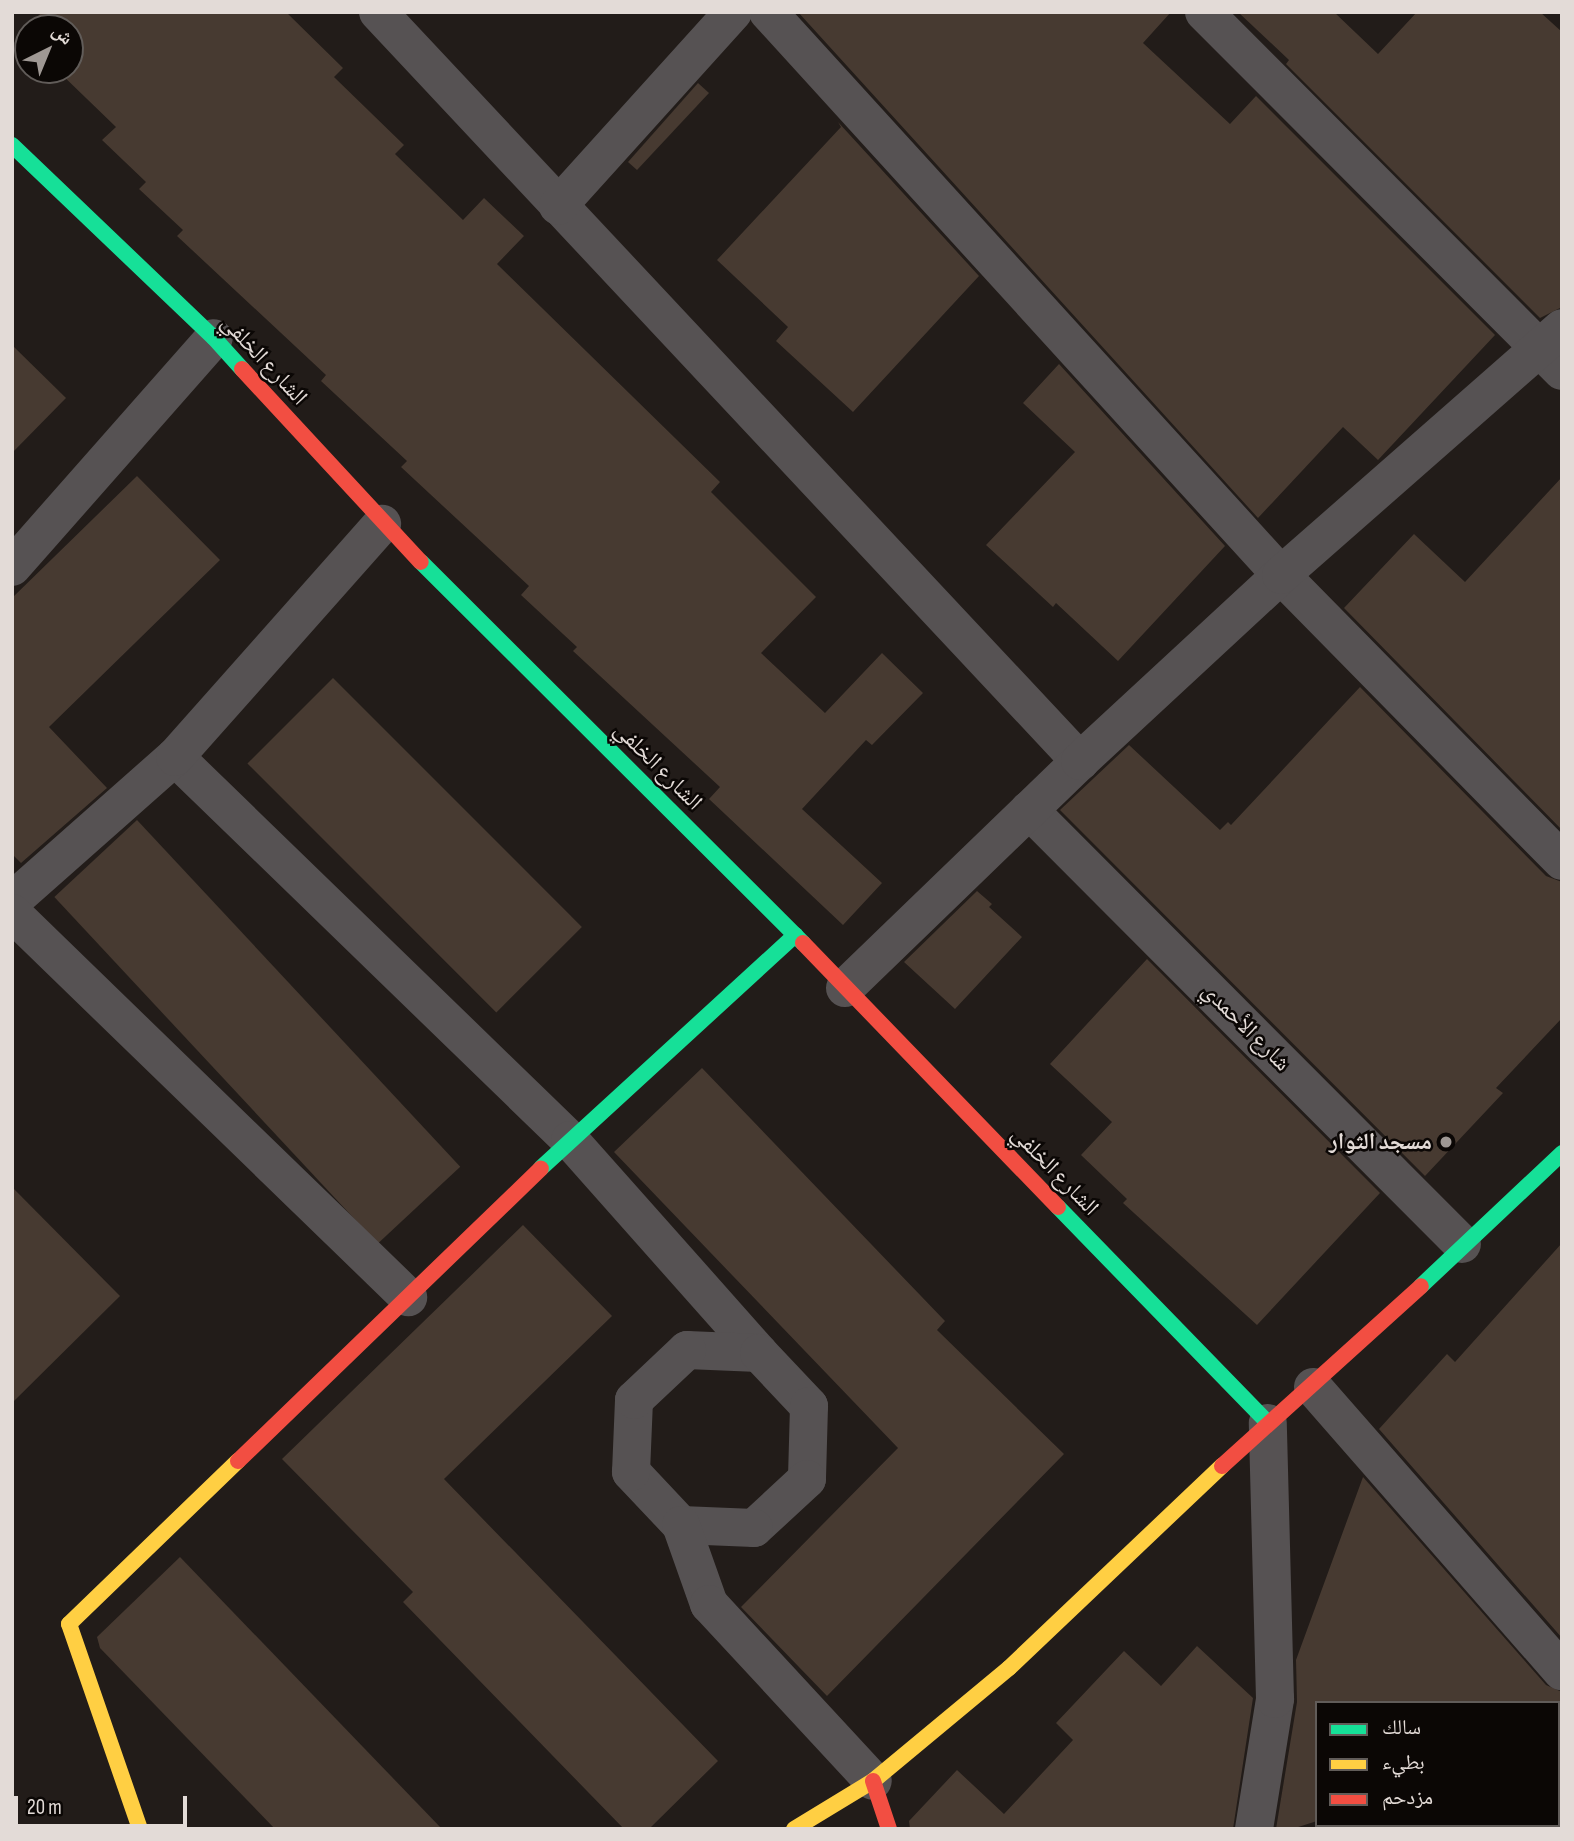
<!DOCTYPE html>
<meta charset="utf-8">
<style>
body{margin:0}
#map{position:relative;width:1574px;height:1841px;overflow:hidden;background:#221c19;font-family:"Sofia Sans Condensed","Noto Naskh Arabic",sans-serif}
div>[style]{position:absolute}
.building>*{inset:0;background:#473a31;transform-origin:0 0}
.street>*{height:38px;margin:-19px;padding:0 19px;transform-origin:19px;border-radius:19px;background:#565253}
.fast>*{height:16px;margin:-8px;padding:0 8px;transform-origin:8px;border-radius:8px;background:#16e098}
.slow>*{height:16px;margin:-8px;padding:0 8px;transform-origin:8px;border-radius:8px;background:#ffcf43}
.jam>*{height:16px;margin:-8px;padding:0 8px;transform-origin:8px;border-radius:8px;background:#f24e42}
.dots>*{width:19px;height:19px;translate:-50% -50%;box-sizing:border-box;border:4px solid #0b0705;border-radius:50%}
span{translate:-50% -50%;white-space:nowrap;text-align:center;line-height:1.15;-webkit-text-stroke:5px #0b0705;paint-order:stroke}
.street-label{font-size:23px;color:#e3dbd7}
.poi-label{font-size:23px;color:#e3dbd7;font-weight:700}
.right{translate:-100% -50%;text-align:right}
.frame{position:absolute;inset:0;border:14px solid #e3dbd7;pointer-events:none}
.legend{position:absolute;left:1315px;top:1701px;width:245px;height:126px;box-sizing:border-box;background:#0b0705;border:2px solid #615c59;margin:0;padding:9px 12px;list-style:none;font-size:21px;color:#e3dbd7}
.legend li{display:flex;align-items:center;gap:14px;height:35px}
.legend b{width:35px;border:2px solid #615c59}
.north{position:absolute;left:14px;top:14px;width:70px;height:70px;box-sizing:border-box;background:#0b0705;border:2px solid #615c59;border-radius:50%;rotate:43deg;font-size:19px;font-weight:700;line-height:28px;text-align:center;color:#e3dbd7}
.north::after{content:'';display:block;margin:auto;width:24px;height:32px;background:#9f9894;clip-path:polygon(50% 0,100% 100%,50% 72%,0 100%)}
.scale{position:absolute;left:14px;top:1796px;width:173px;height:32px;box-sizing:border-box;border:4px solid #e3dbd7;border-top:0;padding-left:9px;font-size:21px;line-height:24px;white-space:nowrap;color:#e3dbd7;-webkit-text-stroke:5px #0b0705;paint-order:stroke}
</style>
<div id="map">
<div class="building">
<i style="clip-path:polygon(42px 12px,286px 12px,343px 68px,334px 77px,404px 145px,395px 154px,463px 220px,484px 198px,524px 236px,497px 264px,720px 482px,711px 492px,816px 597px,761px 653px,825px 713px,882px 653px,923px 693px,872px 745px,866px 740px,802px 809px,882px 883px,843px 925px,709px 799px,720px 787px,573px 651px,577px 647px,521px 595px,529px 586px,401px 467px,407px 461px,321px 381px,326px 375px,177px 236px,183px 230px,139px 189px,146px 182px,102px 140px,116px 127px,57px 70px,70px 70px,70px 28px,28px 28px,28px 42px,20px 35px)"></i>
<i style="clip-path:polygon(798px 12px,1171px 12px,1143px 43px,1230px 124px,1256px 96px,1495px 335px,1378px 460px,1343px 427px,1258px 518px)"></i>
<i style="clip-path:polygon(1238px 12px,1334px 12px,1378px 54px,1417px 12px,1540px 12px,1562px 32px,1562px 307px,1540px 318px,1286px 64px,1289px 60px)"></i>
<i style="clip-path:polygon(698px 83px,709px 93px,637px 170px,628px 162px)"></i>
<i style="clip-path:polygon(838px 122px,979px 276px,853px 412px,776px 341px,788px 327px,717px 260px,841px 127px)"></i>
<i style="clip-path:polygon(12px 345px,66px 398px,12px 453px)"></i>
<i style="clip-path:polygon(1059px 364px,1225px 546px,1118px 661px,1056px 603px,1053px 607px,986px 545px,1075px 452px,1023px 403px)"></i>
<i style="clip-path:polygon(137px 476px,220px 560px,49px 727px,107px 788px,21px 863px,12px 854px,12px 598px)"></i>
<i style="clip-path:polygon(1562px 477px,1562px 830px,1344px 608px,1414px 534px,1465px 582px)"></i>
<i style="left:333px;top:678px;width:352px;height:121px;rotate:45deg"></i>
<i style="clip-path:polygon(1360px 687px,1546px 876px,1562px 882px,1562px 1018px,1496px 1088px,1503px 1093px,1425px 1176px,1060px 810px,1129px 745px,1220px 830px,1228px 822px,1231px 825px)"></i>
<i style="left:137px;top:820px;width:474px;height:113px;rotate:47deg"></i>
<i style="clip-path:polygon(977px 891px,992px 904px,989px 907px,1022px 937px,955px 1009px,904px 962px)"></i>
<i style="clip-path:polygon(1147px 959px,1380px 1193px,1257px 1325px,1123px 1203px,1127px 1199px,1081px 1155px,1112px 1122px,1050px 1064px)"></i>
<i style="clip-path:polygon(702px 1068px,945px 1321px,937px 1330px,1064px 1454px,827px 1696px,741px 1607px,898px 1448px,614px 1152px)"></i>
<i style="clip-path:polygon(12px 1187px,120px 1296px,12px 1403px)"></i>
<i style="clip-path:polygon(523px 1225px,612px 1316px,444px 1479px,718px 1761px,649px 1829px,624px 1829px,403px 1602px,413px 1592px,282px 1459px)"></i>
<i style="clip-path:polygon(1562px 1243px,1562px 1638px,1379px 1429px,1447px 1354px,1455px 1362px)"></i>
<i style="clip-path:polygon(1363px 1477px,1546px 1685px,1562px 1692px,1562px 1703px,1317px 1703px,1317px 1821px,1292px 1829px,1276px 1829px,1297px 1702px,1296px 1660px)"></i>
<i style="clip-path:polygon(180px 1557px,442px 1829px,275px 1829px,100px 1648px,97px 1637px)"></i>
<i style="clip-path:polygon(1197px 1646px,1253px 1698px,1233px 1829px,910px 1829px,909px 1821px,957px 1770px,1004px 1814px,1073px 1740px,1056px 1723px,1124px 1651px,1161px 1686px)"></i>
</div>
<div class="street">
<i style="left:378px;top:12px;width:1027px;rotate:46.86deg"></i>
<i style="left:768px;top:12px;width:762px;rotate:47.66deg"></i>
<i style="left:1281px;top:575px;width:401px;rotate:45.5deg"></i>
<i style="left:1204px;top:12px;width:507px;rotate:45.08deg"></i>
<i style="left:558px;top:206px;width:261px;rotate:-47.9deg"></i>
<i style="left:12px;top:567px;width:305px;rotate:-48.6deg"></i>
<i style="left:175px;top:757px;width:550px;rotate:44.12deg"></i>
<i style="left:570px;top:1140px;width:285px;rotate:48.4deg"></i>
<i style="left:1029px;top:810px;width:613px;rotate:45.07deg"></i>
<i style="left:12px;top:901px;width:217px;rotate:-41.5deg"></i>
<i style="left:175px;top:757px;width:312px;rotate:-48.4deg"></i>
<i style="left:12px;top:913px;width:552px;rotate:44.12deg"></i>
<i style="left:845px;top:988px;width:327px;rotate:-44deg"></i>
<i style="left:1080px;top:761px;width:274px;rotate:-42.8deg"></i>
<i style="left:1281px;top:575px;width:374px;rotate:-41.3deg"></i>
<i style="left:687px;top:1350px;width:72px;rotate:2.4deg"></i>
<i style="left:759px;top:1353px;width:73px;rotate:46.7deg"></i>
<i style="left:809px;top:1406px;width:73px;rotate:91.6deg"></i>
<i style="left:807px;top:1479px;width:72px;rotate:137.2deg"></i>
<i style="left:754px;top:1528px;width:73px;rotate:-177.6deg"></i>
<i style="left:681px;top:1525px;width:73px;rotate:-133.3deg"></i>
<i style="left:631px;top:1472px;width:72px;rotate:-87.6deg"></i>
<i style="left:634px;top:1400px;width:73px;rotate:-43.3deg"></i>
<i style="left:1313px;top:1387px;width:378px;rotate:48.8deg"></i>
<i style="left:681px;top:1525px;width:84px;rotate:70.5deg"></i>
<i style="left:709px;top:1604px;width:241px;rotate:47.2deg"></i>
<i style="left:1254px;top:1829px;width:132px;rotate:-80.8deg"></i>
<i style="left:1275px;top:1699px;width:276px;rotate:-91.5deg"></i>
</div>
<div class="fast">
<i style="left:12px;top:145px;width:279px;rotate:43.7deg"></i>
<i style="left:214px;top:338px;width:42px;rotate:47.9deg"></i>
<i style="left:421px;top:562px;width:540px;rotate:44.92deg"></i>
<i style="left:541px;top:1168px;width:345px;rotate:-42.5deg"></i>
<i style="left:1058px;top:1207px;width:301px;rotate:45.8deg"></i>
<i style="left:1421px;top:1286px;width:194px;rotate:-43.3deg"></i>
</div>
<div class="slow">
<i style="left:140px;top:1829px;width:217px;rotate:-109.1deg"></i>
<i style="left:69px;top:1624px;width:235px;rotate:-44deg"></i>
<i style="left:794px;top:1829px;width:92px;rotate:-31.3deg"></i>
<i style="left:873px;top:1781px;width:177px;rotate:-39.7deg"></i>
<i style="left:1009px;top:1668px;width:294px;rotate:-43.5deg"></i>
</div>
<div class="jam">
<i style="left:242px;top:369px;width:263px;rotate:47.2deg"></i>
<i style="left:803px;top:943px;width:367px;rotate:46deg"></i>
<i style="left:238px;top:1461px;width:421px;rotate:-44deg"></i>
<i style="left:1222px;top:1466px;width:268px;rotate:-42.1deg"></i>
<i style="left:873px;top:1781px;width:51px;rotate:71.6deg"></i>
</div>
<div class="dots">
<i style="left:1446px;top:1142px;background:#9f9894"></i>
</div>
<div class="street-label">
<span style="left:264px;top:360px;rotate:47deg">الشارع الخلفي</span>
<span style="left:658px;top:766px;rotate:45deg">الشارع الخلفي</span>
<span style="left:1246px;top:1027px;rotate:45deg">شارع الأحمدي</span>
<span style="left:1055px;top:1171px;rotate:46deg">الشارع الخلفي</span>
</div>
<div class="poi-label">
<span class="right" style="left:1432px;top:1142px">مسجد الثوار</span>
</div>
<div class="frame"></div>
<ul class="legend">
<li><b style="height:9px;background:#16e098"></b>سالك</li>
<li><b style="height:9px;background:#ffcf43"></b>بطيء</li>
<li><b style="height:9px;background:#f24e42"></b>مزدحم</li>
</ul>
<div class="north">ش</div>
<div class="scale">20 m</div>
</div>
